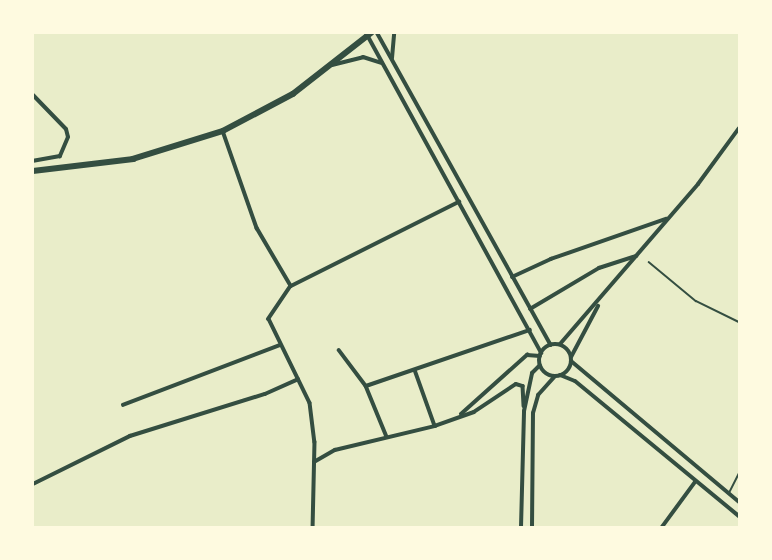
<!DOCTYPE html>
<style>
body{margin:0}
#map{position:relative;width:772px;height:560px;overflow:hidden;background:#e9edc9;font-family:"DejaVu Sans",sans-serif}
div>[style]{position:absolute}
.service>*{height:1.5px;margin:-0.75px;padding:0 0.75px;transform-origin:0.75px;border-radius:0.75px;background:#344e41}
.minor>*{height:3.5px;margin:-1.75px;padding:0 1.75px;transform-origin:1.75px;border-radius:1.75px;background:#344e41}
.tertiary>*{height:4px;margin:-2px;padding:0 2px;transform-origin:2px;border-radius:2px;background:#344e41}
.tertiary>.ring{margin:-2px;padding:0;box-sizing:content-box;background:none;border:4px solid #344e41;border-radius:50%}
.trunk>*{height:5.5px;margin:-2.75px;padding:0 2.75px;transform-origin:2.75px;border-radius:2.75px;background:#344e41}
span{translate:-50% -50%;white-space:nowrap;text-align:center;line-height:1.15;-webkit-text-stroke:3px #fefae0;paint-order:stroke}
.frame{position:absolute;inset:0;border:34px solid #fefae0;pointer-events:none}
</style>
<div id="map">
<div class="service">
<i style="left:649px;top:262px;width:61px;rotate:39.7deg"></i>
<i style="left:696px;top:301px;width:48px;rotate:26deg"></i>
<i style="left:729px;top:493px;width:22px;rotate:-63deg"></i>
</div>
<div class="minor">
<i style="left:223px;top:131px;width:103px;rotate:70.7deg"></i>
<i style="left:257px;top:228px;width:67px;rotate:59.6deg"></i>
<i style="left:291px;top:286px;width:40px;rotate:124deg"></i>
<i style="left:269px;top:319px;width:93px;rotate:64deg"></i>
<i style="left:310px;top:403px;width:39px;rotate:83deg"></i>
<i style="left:315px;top:442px;width:85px;rotate:91.3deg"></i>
<i style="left:512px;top:277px;width:43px;rotate:-24.8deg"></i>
<i style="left:551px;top:259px;width:122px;rotate:-19.2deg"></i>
<i style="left:291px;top:286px;width:188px;rotate:-26.6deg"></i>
<i style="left:530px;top:309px;width:80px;rotate:-30.7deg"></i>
<i style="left:599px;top:268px;width:39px;rotate:-18deg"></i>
<i style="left:339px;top:350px;width:45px;rotate:53.1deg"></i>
<i style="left:366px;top:386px;width:55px;rotate:67.6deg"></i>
<i style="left:415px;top:370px;width:59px;rotate:70.3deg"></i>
<i style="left:366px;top:386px;width:173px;rotate:-18.9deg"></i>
<i style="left:123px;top:405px;width:168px;rotate:-20.9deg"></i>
<i style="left:461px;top:414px;width:89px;rotate:-41.8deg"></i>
<i style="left:527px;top:355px;width:13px;rotate:4deg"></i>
<i style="left:314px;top:462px;width:24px;rotate:-30deg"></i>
<i style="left:335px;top:450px;width:103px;rotate:-13.5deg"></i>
<i style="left:435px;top:426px;width:41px;rotate:-19.7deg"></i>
<i style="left:474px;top:412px;width:50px;rotate:-33.7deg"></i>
<i style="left:516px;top:384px;width:7px;rotate:16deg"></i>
<i style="left:523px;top:386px;width:20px;rotate:87deg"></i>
<i style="left:33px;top:484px;width:108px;rotate:-26.3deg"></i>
<i style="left:130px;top:436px;width:141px;rotate:-17.3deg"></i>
<i style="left:265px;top:394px;width:36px;rotate:-24deg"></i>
<i style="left:662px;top:527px;width:56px;rotate:-53.7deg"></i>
</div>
<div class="tertiary">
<i style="left:366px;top:33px;width:365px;rotate:61.3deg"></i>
<i style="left:377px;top:33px;width:357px;rotate:60.9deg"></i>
<i style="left:392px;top:58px;width:25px;rotate:-85deg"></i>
<i style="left:332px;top:65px;width:32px;rotate:-14deg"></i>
<i style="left:363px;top:57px;width:20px;rotate:18deg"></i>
<i style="left:33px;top:95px;width:47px;rotate:45.9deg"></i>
<i style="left:66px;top:129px;width:8px;rotate:76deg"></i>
<i style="left:68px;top:137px;width:21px;rotate:113deg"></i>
<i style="left:60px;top:156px;width:27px;rotate:170deg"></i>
<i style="left:560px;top:344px;width:211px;rotate:-49.2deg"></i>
<i style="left:698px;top:184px;width:69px;rotate:-53.8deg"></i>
<i class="ring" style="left:539px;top:344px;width:28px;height:28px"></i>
<i style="left:571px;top:357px;width:58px;rotate:-62.1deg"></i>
<i style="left:571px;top:361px;width:219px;rotate:40deg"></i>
<i style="left:560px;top:375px;width:16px;rotate:22deg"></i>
<i style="left:575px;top:381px;width:212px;rotate:39.5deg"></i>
<i style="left:521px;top:527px;width:116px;rotate:-88.5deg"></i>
<i style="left:524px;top:411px;width:39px;rotate:-78deg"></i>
<i style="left:532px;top:373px;width:11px;rotate:-45deg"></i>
<i style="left:532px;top:527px;width:114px;rotate:-89.5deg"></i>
<i style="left:533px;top:413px;width:19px;rotate:-74deg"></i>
<i style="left:538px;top:395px;width:25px;rotate:-48deg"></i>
</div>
<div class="trunk">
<i style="left:33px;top:171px;width:101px;rotate:-6.8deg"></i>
<i style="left:133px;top:159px;width:94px;rotate:-17.3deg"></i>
<i style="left:223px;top:131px;width:79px;rotate:-27.9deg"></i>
<i style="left:293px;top:94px;width:99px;rotate:-38deg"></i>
</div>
<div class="frame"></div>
</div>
